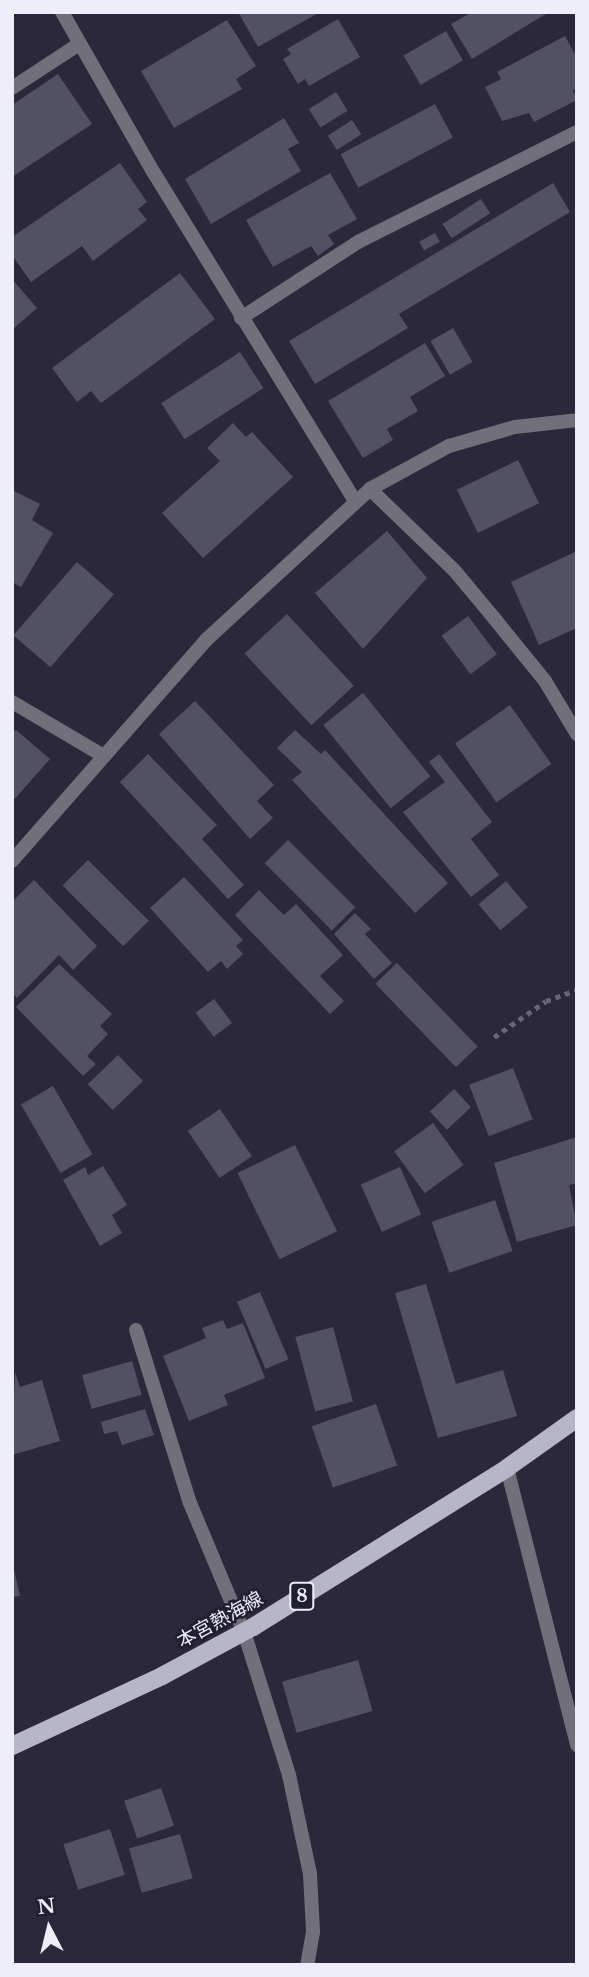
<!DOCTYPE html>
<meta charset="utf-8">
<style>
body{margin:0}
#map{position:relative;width:589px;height:1977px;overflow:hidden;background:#2a283a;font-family:"Libre Baskerville","Noto Sans JP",serif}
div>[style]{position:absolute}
.building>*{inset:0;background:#525064;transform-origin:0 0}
.path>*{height:4.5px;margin-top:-2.25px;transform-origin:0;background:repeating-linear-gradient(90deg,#676676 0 5px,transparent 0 10px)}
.minor>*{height:14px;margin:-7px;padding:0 7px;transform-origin:7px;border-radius:7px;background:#71707a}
.primary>*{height:18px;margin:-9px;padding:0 9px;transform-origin:9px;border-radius:9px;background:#b7b6c9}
span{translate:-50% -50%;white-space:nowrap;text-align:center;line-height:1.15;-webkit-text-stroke:5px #201f30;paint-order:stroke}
.shield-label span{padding:2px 5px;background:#201f30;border:2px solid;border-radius:5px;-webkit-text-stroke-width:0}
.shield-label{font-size:18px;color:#eeeefa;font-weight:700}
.street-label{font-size:19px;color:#eeeefa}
.frame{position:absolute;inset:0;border:14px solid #eeeefa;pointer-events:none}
.north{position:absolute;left:14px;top:1893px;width:70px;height:70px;-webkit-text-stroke:5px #201f30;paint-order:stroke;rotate:353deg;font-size:19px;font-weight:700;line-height:28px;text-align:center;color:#eeeefa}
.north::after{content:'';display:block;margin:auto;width:24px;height:32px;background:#eeeefa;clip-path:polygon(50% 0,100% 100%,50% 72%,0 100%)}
</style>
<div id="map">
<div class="building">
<i style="clip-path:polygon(238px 12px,320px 12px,258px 47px)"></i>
<i style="clip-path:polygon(472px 12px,549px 12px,472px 59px,451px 24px)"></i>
<i style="clip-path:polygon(338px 19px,360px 57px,309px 86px,305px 79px,298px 84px,283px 59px,291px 54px,287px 49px)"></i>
<i style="clip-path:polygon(227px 20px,256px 66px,236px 79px,242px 89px,174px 128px,141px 71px)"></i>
<i style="left:446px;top:31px;width:34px;height:49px;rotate:60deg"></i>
<i style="clip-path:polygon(565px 36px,577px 58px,577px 88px,573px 90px,577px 100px,534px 122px,529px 113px,502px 121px,485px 87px,501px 79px,497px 72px)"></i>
<i style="clip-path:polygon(58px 74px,92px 124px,12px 177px,12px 105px)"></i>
<i style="left:336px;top:92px;width:22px;height:32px;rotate:58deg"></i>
<i style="left:435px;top:104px;width:38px;height:107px;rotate:62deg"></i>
<i style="clip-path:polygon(284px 118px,299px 143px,288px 149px,301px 171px,211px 224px,185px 179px)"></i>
<i style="left:352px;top:120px;width:17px;height:29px;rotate:57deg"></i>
<i style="clip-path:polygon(120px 163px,147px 202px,138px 209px,147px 220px,93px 261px,82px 246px,31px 282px,12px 255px,12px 237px)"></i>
<i style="clip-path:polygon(330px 173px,357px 219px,328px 235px,334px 244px,318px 256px,311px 246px,273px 267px,246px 220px)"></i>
<i style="clip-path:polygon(553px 183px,570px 212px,399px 314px,408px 328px,315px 384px,289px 341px)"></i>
<i style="left:481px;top:199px;width:17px;height:46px;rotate:57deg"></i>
<i style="left:435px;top:233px;width:10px;height:18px;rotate:61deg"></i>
<i style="clip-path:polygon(180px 273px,215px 319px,101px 403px,91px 391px,77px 402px,52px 368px)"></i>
<i style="clip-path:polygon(12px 279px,37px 308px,12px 330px)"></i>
<i style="left:453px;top:328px;width:39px;height:26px;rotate:60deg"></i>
<i style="clip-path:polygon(425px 343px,445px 376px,410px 397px,418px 411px,387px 429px,393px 440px,363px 458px,328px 401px)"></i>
<i style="left:240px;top:352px;width:43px;height:94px;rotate:57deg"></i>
<i style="clip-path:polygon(233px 423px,246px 437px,252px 432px,293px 477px,203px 558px,162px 513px,220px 461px,207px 448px)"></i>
<i style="left:518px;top:460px;width:48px;height:68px;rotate:64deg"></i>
<i style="clip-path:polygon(12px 490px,40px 504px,32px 520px,53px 533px,21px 587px,12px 582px)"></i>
<i style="clip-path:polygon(387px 531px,427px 578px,363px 649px,315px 593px)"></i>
<i style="clip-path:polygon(577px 551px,577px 628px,539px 645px,511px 582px)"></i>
<i style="left:77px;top:562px;width:49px;height:97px;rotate:41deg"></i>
<i style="left:287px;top:614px;width:98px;height:58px;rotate:47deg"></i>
<i style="left:468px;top:616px;width:48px;height:33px;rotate:53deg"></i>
<i style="left:363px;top:693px;width:107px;height:51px;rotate:51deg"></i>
<i style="clip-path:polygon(195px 701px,274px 785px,257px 801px,273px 818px,250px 839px,159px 734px)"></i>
<i style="left:510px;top:705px;width:72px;height:67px;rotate:55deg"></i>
<i style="clip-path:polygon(16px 730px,50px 759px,12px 802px,12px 733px)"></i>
<i style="clip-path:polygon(295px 730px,321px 754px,325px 750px,448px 883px,415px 913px,292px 780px,302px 772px,277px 748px)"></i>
<i style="clip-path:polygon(148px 754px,217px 825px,202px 839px,244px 885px,228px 899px,120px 782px)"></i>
<i style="clip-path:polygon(439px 754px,492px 822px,471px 839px,499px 875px,471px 897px,403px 812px,445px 782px,429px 762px)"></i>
<i style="left:288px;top:840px;width:95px;height:33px;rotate:45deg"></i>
<i style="left:88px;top:860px;width:86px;height:36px;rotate:45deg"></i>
<i style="clip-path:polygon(184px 877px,243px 940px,236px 946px,243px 954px,227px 969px,221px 961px,208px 972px,150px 908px)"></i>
<i style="clip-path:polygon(34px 880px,97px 946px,73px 970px,59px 955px,17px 998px,12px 993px,12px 902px)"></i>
<i style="left:506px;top:881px;width:34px;height:36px;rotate:50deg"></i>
<i style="clip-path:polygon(259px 890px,284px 915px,296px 904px,343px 955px,320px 976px,344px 1001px,330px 1014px,235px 915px)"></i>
<i style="clip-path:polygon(355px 913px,371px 929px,365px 934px,392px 963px,374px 979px,334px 934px)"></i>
<i style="left:397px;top:963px;width:116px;height:30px;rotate:46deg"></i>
<i style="clip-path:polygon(59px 964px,112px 1014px,100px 1026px,108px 1034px,87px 1056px,96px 1064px,83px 1076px,16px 1007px)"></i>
<i style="left:214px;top:999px;width:30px;height:23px;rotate:53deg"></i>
<i style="left:118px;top:1055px;width:36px;height:42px;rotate:46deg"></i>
<i style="left:513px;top:1068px;width:55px;height:47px;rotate:69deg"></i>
<i style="left:53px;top:1086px;width:79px;height:37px;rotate:60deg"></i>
<i style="left:454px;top:1089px;width:25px;height:33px;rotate:47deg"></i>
<i style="left:220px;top:1109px;width:57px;height:39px;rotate:56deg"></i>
<i style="left:433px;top:1123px;width:52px;height:48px;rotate:54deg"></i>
<i style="clip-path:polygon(577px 1137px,577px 1183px,569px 1185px,577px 1225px,517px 1242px,494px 1163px)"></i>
<i style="left:295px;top:1145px;width:96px;height:64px;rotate:64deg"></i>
<i style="clip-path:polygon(103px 1166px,127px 1205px,112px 1215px,122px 1233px,100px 1246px,63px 1180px,85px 1167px,88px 1175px)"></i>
<i style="left:400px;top:1167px;width:52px;height:43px;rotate:66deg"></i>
<i style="left:495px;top:1200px;width:54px;height:67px;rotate:71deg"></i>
<i style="clip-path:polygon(426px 1284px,456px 1384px,503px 1370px,517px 1416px,438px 1438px,395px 1293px)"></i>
<i style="left:260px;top:1292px;width:73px;height:25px;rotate:67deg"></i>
<i style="clip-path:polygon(223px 1320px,227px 1329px,243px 1323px,265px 1378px,224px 1395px,228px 1405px,189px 1421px,163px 1356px,206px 1338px,202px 1328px)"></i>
<i style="left:333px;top:1327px;width:77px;height:39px;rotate:75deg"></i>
<i style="left:132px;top:1361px;width:35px;height:52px;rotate:74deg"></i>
<i style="clip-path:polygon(15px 1372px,20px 1387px,42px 1380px,60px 1441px,12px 1455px)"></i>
<i style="left:376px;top:1404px;width:65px;height:68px;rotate:71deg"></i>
<i style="clip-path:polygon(145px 1409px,154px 1435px,122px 1445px,117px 1431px,104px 1434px,101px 1422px)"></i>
<i style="clip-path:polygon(12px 1561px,20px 1596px,12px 1597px)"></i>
<i style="left:358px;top:1660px;width:53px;height:79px;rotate:74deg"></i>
<i style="left:161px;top:1788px;width:40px;height:39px;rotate:71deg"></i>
<i style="left:110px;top:1829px;width:48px;height:49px;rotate:72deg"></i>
<i style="left:180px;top:1834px;width:46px;height:53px;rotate:74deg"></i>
</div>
<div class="path">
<i style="left:494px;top:1037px;width:63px;rotate:-34.7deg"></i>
<i style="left:546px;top:1001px;width:33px;rotate:-20deg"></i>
</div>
<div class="minor">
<i style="left:62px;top:12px;width:185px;rotate:60.3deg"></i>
<i style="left:154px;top:173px;width:385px;rotate:58.5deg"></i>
<i style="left:12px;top:88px;width:80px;rotate:-33.3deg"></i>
<i style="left:241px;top:318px;width:140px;rotate:-33deg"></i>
<i style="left:358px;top:242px;width:245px;rotate:-26.7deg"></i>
<i style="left:370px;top:489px;width:117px;rotate:44deg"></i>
<i style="left:454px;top:570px;width:62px;rotate:50.2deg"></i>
<i style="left:494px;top:618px;width:81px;rotate:51deg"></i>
<i style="left:545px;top:681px;width:62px;rotate:58.9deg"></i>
<i style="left:12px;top:702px;width:104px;rotate:30.5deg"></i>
<i style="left:12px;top:861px;width:294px;rotate:-48.7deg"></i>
<i style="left:206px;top:640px;width:223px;rotate:-42.6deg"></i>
<i style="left:370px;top:489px;width:90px;rotate:-28.6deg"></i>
<i style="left:449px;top:446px;width:69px;rotate:-16.1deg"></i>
<i style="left:515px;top:427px;width:62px;rotate:-6.4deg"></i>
<i style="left:136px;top:1330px;width:181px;rotate:72.7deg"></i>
<i style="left:190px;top:1503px;width:140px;rotate:67.3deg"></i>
<i style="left:244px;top:1632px;width:150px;rotate:72.5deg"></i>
<i style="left:289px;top:1775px;width:101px;rotate:78deg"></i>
<i style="left:310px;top:1874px;width:58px;rotate:87deg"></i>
<i style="left:313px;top:1932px;width:34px;rotate:100deg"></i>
<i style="left:507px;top:1468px;width:286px;rotate:75.8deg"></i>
</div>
<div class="primary">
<i style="left:12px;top:1746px;width:166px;rotate:-25deg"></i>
<i style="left:162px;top:1676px;width:103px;rotate:-28.3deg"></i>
<i style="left:253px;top:1627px;width:300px;rotate:-32deg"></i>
<i style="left:507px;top:1468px;width:86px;rotate:-35.5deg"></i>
</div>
<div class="shield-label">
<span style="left:302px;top:1596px">8</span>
</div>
<div class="street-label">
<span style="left:220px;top:1620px;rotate:-29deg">本宮熱海線</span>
</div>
<div class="frame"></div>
<div class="north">N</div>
</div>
